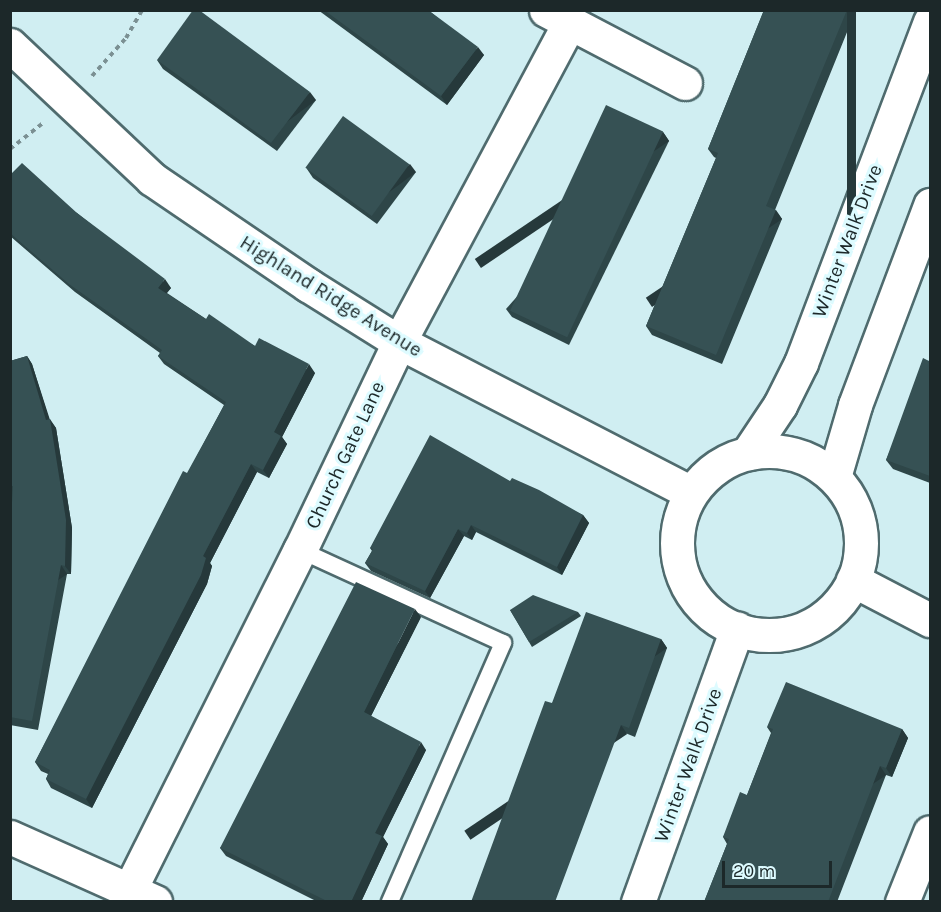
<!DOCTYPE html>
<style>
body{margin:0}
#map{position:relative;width:941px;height:912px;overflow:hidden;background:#d0eef2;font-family:Karla,sans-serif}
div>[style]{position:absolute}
.path>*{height:4px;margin-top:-2px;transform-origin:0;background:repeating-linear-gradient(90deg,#7b9093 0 4.5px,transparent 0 9px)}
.roads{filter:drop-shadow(2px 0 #4f6b6e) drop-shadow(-2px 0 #4f6b6e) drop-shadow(0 2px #4f6b6e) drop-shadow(0 -2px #4f6b6e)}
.service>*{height:16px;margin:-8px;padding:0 8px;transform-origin:8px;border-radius:8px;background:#fff}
.minor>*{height:33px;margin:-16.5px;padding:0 16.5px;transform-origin:16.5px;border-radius:16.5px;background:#fff}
.minor>.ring{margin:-16.5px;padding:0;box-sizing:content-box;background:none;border:33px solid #fff;border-radius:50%}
.wall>*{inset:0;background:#2e4648}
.shaded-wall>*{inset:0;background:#26393b;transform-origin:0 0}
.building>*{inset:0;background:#365154;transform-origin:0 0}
span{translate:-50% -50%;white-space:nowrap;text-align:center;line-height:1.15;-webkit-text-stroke:6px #ddfbff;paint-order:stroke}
.street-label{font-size:20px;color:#1c2829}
.frame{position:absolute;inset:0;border:12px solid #1c2829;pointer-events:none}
.scale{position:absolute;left:722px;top:861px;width:110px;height:27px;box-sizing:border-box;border:3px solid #1c2829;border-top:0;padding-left:8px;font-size:18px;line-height:21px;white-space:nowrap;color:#1c2829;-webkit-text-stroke:4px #ddfbff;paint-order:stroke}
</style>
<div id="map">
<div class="path">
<i style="left:92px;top:76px;width:51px;rotate:-48.2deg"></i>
<i style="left:126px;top:38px;width:32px;rotate:-60deg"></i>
<i style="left:10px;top:149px;width:42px;rotate:-38.2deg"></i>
</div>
<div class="roads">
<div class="service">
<i style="left:300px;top:550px;width:223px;rotate:24.6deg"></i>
<i style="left:503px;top:643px;width:283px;rotate:113.6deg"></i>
</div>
<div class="minor">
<i style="left:546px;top:10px;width:157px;rotate:27.7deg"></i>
<i style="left:10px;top:45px;width:195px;rotate:43.3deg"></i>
<i style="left:152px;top:179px;width:189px;rotate:34.2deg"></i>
<i style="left:308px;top:285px;width:107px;rotate:32.1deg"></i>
<i style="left:399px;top:342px;width:327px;rotate:27.3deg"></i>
<i class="ring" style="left:677px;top:451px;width:151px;height:151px"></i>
<i style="left:748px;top:453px;width:58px;rotate:-56.3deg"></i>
<i style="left:780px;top:405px;width:47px;rotate:-63.4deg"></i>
<i style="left:801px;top:363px;width:365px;rotate:-69.3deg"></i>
<i style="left:834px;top:477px;width:75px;rotate:-73.7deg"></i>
<i style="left:855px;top:405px;width:214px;rotate:-69.4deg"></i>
<i style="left:853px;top:580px;width:87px;rotate:27.5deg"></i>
<i style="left:10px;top:837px;width:159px;rotate:24.1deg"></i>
<i style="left:130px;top:889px;width:379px;rotate:-63.4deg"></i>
<i style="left:300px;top:550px;width:230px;rotate:-64.5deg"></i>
<i style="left:399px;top:342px;width:359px;rotate:-61.9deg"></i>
<i style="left:638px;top:902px;width:291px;rotate:-70.1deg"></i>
<i style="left:902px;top:902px;width:75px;rotate:-68.2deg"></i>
</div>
</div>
<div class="wall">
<i style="clip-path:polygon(318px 10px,428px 10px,484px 55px,447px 105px)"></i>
<i style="clip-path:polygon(764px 10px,856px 10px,775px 210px,782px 219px,722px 364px,652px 335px,646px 326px,716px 158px,714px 157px,708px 149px)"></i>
<i style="clip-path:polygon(157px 60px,316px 100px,277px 151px,163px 69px)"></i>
<i style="clip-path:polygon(663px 132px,669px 141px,569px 345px,512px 317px,506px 309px)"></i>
<i style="clip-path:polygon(307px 169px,416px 172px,377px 224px,313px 178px)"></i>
<i style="clip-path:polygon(10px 175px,77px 213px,171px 288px,167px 293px,206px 319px,255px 346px,315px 373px,282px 437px,287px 444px,269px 478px,257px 472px,210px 563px,212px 566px,207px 584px,92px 808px,51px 788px,46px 779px,48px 774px,41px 771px,35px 762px,224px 405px,164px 364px,158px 356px,160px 353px,75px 292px,10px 236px)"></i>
<i style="clip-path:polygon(27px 356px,32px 364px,49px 419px,56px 428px,72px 528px,71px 574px,67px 574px,38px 730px,10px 725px,10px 536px,12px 495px,10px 496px,10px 361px)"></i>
<i style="clip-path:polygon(930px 358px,930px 483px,893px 469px,886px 460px)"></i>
<i style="clip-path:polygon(510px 481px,583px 515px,589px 523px,562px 575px,476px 532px,472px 540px,464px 536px,430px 598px,371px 571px,365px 563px,372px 551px,370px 548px)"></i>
<i style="clip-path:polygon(510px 610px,578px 612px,581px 616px,532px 647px)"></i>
<i style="clip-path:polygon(421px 617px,371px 716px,426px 750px,383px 837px,388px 844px,361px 902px,318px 902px,226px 856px,220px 848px)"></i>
<i style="clip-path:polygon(661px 639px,667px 648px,635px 737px,552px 703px)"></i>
<i style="clip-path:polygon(767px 727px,902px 729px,908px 738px,892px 777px,886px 775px,837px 902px,704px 902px,727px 844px,723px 837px,747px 795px,771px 733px)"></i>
</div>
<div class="shaded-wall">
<i style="left:847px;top:10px;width:9px;height:212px"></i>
<i style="clip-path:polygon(478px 47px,484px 55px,447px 105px,441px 96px)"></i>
<i style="left:310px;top:92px;width:10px;height:64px;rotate:53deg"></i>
<i style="left:663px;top:132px;width:11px;height:227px;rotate:56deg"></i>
<i style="left:410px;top:164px;width:10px;height:65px;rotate:53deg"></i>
<i style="left:776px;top:210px;width:11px;height:157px;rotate:56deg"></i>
<i style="clip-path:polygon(165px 279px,171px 288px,164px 296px,158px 288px)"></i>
<i style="clip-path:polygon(27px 356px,32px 364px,50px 420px,50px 419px,56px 428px,72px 528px,71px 574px,65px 566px)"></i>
<i style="clip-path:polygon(309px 364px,315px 373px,282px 437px,287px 444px,269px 478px,263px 470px,274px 432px)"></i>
<i style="clip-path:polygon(251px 464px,257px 472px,210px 563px,212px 566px,207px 584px,92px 808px,86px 799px,203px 556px)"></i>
<i style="clip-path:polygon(583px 515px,589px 523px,562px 575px,557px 567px)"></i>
<i style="clip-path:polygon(471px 525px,476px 532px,472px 540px,467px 533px)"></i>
<i style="clip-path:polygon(458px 529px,464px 536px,430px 598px,425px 591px)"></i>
<i style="left:61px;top:565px;width:11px;height:159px;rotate:56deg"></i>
<i style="clip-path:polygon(415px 609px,421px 617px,369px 720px,364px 712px)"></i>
<i style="left:661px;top:639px;width:11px;height:95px;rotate:56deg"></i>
<i style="left:621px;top:725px;width:11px;height:189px;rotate:56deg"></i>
<i style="clip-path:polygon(902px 729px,908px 738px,892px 777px,886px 768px)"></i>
<i style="clip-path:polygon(421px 742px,426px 750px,383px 837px,388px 844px,361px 902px,351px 902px,375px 833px)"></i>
<i style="left:880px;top:766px;width:11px;height:146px;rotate:56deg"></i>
</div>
<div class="building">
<i style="clip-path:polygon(193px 10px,199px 10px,310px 92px,271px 143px,157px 60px)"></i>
<i style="clip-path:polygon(324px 10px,428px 10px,478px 47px,441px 96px)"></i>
<i style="clip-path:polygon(764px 10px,847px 10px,766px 206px,776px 210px,716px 355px,646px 326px,718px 153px,708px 149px)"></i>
<i style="left:606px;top:105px;width:63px;height:227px;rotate:25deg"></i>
<i style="left:343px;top:116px;width:82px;height:64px;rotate:36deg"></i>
<i style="clip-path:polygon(22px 163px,77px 213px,165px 279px,158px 288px,206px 319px,209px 314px,255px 346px,259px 338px,309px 364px,274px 432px,281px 436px,263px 470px,251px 464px,203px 556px,206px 558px,201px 575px,86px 799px,46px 779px,50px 770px,35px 762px,183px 471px,187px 473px,226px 402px,158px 356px,162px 350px,69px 284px,10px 233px,10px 175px)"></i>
<i style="clip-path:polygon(27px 356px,46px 420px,50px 419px,66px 520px,65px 566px,61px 565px,32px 721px,10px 717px,10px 536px,13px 486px,10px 486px,10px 361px)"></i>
<i style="clip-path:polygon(923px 358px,929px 361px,930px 358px,930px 476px,886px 460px)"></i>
<i style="clip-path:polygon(430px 435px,510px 481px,512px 478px,539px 490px,583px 515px,557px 567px,471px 525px,467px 533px,458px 529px,425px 591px,365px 563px,373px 549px,370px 548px)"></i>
<i style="clip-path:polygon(356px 582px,415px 609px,364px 712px,421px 742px,375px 833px,382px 836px,351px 902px,329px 902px,220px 848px)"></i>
<i style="clip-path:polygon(533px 595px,578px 612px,529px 642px,510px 610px)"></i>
<i style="clip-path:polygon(586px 612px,661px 639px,629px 728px,621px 725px,555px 902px,471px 902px,545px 701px,552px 703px)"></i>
<i style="clip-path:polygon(786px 682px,902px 729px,886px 768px,880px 766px,828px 902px,704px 902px,729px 839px,723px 837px,740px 792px,747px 795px,773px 729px,767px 727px)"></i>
</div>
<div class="street-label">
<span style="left:847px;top:241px;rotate:-69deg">Winter Walk Drive</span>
<span style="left:331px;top:296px;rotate:32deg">Highland Ridge Avenue</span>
<span style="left:345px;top:455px;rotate:-65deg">Church Gate Lane</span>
<span style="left:688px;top:765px;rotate:-70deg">Winter Walk Drive</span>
</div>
<div class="frame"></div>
<div class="scale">20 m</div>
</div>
